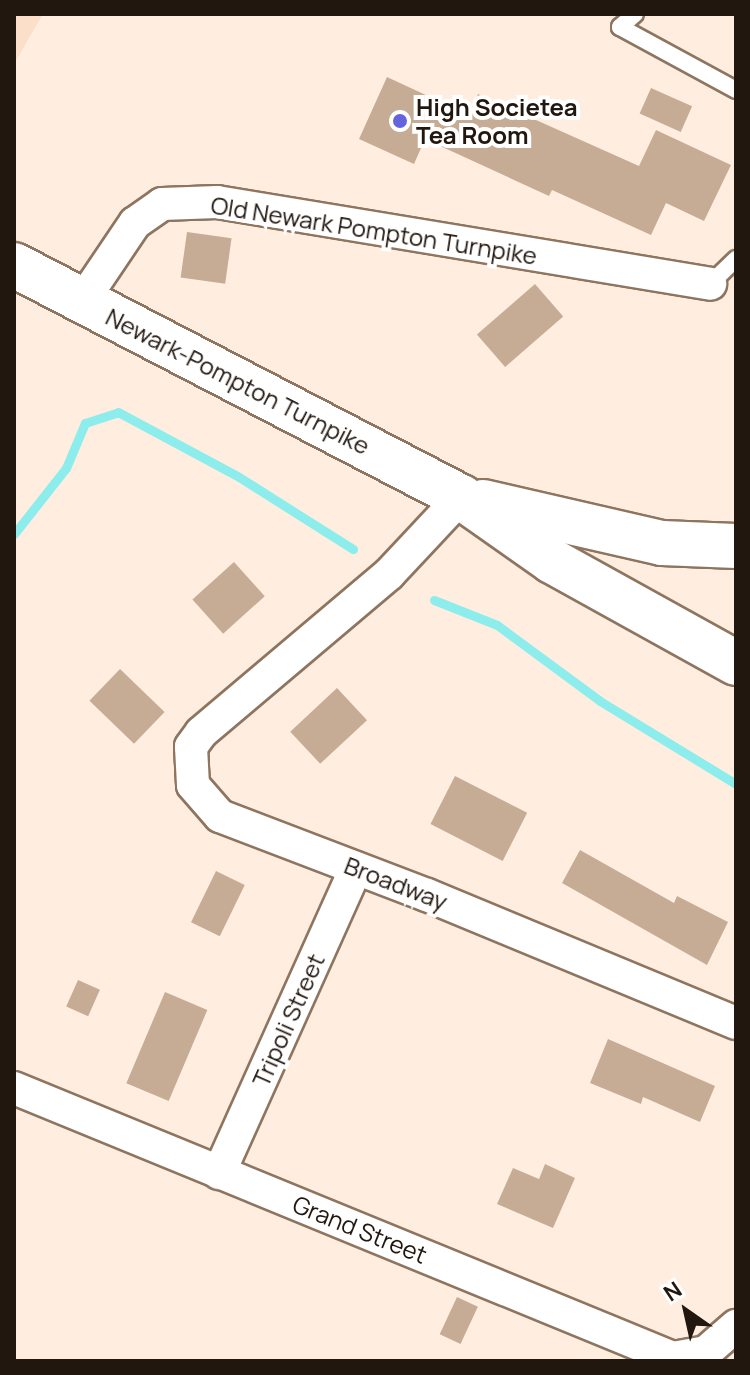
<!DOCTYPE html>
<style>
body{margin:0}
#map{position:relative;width:750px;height:1375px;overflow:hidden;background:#ffeedf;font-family:Manrope,sans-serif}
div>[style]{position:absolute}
.built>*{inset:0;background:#fbdfc8}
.stream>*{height:9px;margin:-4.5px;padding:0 4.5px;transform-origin:4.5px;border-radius:4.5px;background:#8dedec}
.building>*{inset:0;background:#c7ac95;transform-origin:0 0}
.roads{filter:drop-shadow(2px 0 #8e7560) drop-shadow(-2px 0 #8e7560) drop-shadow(0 2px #8e7560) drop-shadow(0 -2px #8e7560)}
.service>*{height:16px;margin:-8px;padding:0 8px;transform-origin:8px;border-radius:8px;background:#fff}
.minor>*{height:32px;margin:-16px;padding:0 16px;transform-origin:16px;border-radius:16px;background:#fff}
.secondary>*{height:44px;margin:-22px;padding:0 22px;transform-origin:22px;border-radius:22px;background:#fff}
.dots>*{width:22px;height:22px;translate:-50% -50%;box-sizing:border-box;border:4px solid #fff;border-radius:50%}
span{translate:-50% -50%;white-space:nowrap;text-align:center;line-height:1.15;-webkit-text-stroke:8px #fff;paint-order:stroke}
.poi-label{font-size:24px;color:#21170f;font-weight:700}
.left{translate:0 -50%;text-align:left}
.street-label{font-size:24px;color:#21170f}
.frame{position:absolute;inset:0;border:16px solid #21170f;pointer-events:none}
.north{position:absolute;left:646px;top:1271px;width:80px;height:80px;-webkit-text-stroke:6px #fff;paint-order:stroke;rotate:326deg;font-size:22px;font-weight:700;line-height:32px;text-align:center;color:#21170f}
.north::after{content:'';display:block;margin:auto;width:28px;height:36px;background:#21170f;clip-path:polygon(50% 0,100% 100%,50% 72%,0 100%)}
</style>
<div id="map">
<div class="built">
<i style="clip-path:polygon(14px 14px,43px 14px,14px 64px)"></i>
</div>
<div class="stream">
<i style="left:14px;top:534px;width:84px;rotate:-51.8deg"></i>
<i style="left:66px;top:468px;width:49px;rotate:-67.1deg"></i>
<i style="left:85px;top:423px;width:35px;rotate:-18deg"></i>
<i style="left:118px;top:412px;width:137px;rotate:28.2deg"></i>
<i style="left:239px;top:477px;width:135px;rotate:32.3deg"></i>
<i style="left:434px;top:600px;width:68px;rotate:21.6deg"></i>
<i style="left:497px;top:625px;width:128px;rotate:36.4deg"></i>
<i style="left:600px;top:701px;width:159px;rotate:31.4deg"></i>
</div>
<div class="building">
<i style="clip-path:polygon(387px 77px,469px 115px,478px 94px,639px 166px,656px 130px,731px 165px,704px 221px,666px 203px,651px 235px,552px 190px,549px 196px,425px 139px,414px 164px,359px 139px)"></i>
<i style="left:651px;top:88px;width:45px;height:28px;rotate:24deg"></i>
<i style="left:187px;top:232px;width:45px;height:46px;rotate:8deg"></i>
<i style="left:535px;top:284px;width:43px;height:77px;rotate:49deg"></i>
<i style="left:234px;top:562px;width:46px;height:56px;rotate:48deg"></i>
<i style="left:120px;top:669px;width:62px;height:44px;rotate:44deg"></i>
<i style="left:337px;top:688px;width:44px;height:64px;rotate:47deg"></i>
<i style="left:455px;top:776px;width:81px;height:54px;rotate:27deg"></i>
<i style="clip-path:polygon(580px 850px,674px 903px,677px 896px,728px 922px,707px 965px,562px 883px)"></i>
<i style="left:216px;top:871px;width:32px;height:57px;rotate:26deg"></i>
<i style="left:78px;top:980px;width:24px;height:29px;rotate:24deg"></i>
<i style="left:165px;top:992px;width:46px;height:99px;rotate:23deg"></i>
<i style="clip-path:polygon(608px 1039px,715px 1086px,700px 1122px,643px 1097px,641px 1104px,590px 1083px)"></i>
<i style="clip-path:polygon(545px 1164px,575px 1178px,553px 1228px,497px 1204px,513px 1168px,539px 1179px)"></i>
<i style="left:457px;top:1297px;width:23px;height:41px;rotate:25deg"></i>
</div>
<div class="roads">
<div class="service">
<i style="left:635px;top:14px;width:20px;rotate:139deg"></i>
<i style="left:620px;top:27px;width:132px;rotate:28.5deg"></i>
<i style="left:710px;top:284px;width:36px;rotate:-44deg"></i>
</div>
<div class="minor">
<i style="left:83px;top:300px;width:93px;rotate:-56deg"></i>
<i style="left:135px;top:223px;width:33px;rotate:-35deg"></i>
<i style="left:162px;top:204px;width:55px;rotate:-2.1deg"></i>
<i style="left:217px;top:202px;width:500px;rotate:9.4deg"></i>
<i style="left:461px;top:497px;width:105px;rotate:133.1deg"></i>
<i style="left:389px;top:574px;width:246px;rotate:139.8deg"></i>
<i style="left:201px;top:733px;width:17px;rotate:126deg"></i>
<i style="left:191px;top:747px;width:38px;rotate:87deg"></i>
<i style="left:193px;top:785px;width:41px;rotate:48.9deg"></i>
<i style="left:220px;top:816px;width:222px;rotate:20.9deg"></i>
<i style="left:427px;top:895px;width:334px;rotate:22.5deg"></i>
<i style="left:14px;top:1088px;width:712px;rotate:22.28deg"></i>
<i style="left:673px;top:1358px;width:34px;rotate:-10deg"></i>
<i style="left:706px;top:1352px;width:40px;rotate:-41deg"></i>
<i style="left:219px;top:1173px;width:334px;rotate:-65.8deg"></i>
</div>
<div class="secondary">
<i style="left:14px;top:265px;width:504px;rotate:27.43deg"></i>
<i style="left:461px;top:497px;width:111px;rotate:35.1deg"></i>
<i style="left:552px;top:561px;width:210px;rotate:29deg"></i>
<i style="left:483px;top:502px;width:184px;rotate:12.9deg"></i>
<i style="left:662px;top:543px;width:74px;rotate:2.3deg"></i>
</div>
</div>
<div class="dots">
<i style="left:400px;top:121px;background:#6564dd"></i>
</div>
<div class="poi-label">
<span class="left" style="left:416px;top:121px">High Societea<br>Tea Room</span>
</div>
<div class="street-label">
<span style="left:374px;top:230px;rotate:9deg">Old Newark Pompton Turnpike</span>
<span style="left:238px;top:381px;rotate:27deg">Newark-Pompton Turnpike</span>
<span style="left:396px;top:883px;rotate:21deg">Broadway</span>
<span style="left:288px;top:1020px;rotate:-66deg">Tripoli Street</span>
<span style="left:360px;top:1229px;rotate:22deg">Grand Street</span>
</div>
<div class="frame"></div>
<div class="north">N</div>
</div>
